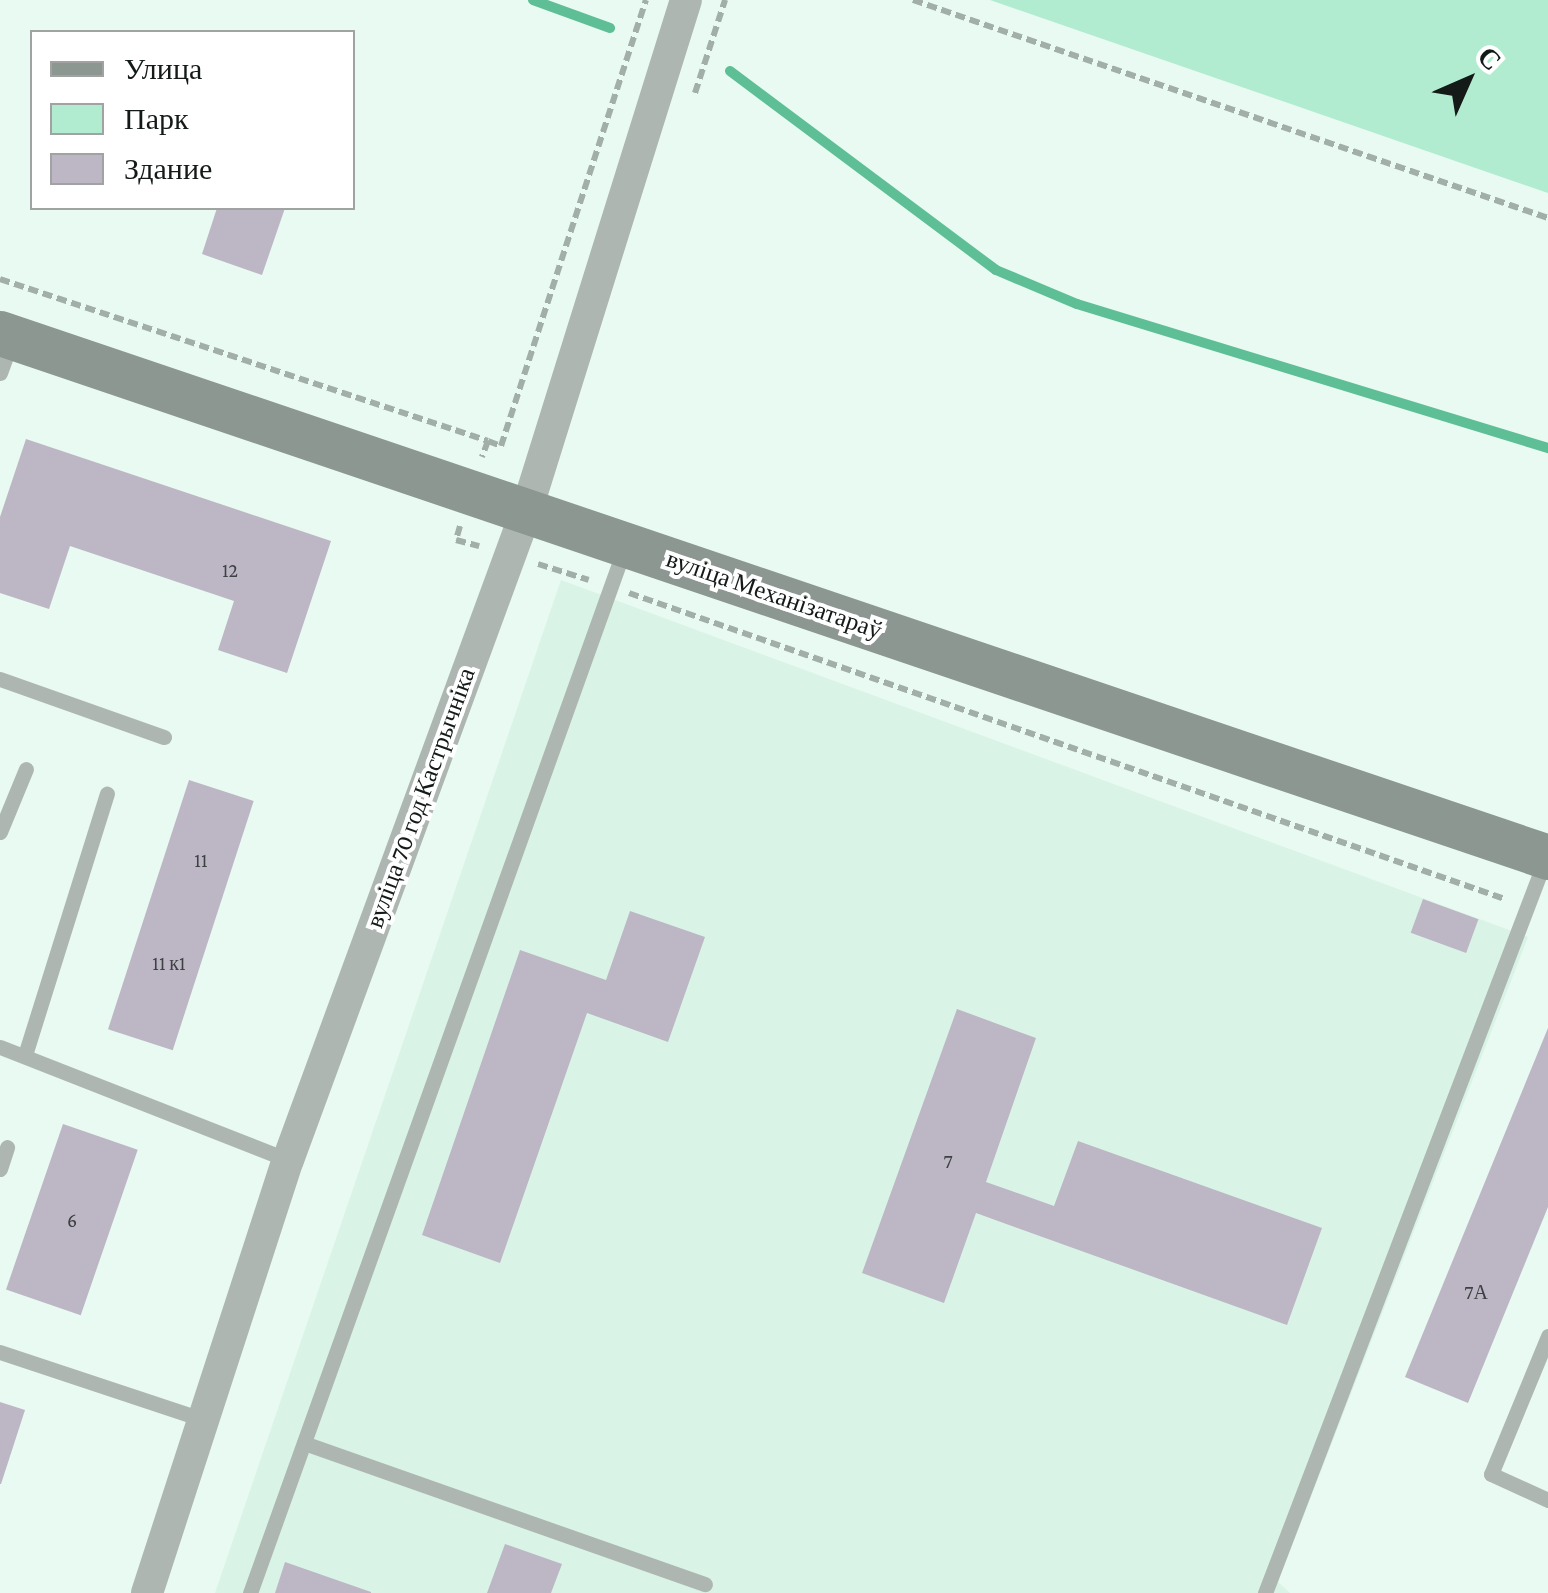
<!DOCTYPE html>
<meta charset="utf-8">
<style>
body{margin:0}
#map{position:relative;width:1548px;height:1593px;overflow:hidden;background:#e8faf1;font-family:"Crimson Pro",serif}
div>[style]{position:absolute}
.built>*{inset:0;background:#d9f4e6}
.green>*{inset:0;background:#b2ecd0}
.stream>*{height:10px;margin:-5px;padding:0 5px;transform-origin:5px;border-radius:5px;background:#5ebf96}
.building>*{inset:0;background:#bdb6c5;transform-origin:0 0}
.path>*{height:6px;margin-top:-3px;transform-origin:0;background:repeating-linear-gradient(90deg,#a1afa8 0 10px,transparent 0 15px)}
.lane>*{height:15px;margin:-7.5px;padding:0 7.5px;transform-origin:7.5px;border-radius:7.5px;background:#aeb6b2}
.street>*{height:32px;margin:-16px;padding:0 16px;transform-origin:16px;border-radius:16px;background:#aeb6b2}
.secondary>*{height:45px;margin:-22.5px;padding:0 22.5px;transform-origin:22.5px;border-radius:22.5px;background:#8c9792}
span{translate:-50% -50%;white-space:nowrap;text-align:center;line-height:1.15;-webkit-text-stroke:8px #fff;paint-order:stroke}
.number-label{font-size:20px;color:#3e4142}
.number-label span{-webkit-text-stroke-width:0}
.street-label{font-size:25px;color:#131a17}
.legend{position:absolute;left:30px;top:30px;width:325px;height:180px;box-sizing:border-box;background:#fff;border:2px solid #a1a3a2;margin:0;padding:12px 18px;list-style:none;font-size:30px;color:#131a17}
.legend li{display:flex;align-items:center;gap:20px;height:50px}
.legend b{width:50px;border:2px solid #a1a3a2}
.north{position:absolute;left:1418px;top:30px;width:100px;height:100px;-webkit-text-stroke:8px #fff;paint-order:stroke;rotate:45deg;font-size:28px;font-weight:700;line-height:40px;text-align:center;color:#131a17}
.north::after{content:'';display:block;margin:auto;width:35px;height:45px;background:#131a17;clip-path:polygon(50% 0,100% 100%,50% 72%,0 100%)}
</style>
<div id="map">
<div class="built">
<i style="clip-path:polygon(561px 580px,1528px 937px,1278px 1582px,1290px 1593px,215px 1593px)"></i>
</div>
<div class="green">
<i style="clip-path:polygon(990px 0,1548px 0,1548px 193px)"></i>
</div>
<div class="stream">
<i style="left:533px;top:0;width:82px;rotate:20deg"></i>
<i style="left:730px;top:71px;width:332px;rotate:36.8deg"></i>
<i style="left:996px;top:270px;width:88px;rotate:22.8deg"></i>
<i style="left:1077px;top:304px;width:493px;rotate:17deg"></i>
</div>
<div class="building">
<i style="clip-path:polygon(217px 208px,285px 208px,262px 275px,202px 254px)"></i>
<i style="clip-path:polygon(26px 439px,331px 541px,287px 673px,218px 650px,234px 601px,70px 546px,49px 609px,0 593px,0 517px)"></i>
<i style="left:189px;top:780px;width:68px;height:262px;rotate:18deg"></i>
<i style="left:1423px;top:899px;width:59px;height:36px;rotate:20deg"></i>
<i style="clip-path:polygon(630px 911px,705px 937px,668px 1042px,587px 1013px,500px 1263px,422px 1235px,520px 950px,606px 980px)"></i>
<i style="clip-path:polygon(957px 1009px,1036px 1038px,986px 1182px,1054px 1206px,1078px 1141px,1322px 1228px,1287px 1325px,976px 1213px,944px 1303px,862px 1273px)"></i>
<i style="clip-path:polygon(1548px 1028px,1548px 1207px,1468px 1403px,1405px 1377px)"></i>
<i style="left:63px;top:1124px;width:79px;height:175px;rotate:19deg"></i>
<i style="clip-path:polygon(0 1402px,25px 1410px,1px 1484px,0 1484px)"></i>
<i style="clip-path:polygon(505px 1544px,562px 1564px,551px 1593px,487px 1593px)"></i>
<i style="clip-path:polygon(285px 1562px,371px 1592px,371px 1593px,275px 1593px)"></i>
</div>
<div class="path">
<i style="left:913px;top:0;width:671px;rotate:18.95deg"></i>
<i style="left:695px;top:93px;width:98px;rotate:-72.1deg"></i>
<i style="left:0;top:279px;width:514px;rotate:18.36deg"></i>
<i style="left:488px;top:441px;width:17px;rotate:111deg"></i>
<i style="left:488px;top:441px;width:14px;rotate:21deg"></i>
<i style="left:501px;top:446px;width:469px;rotate:-72deg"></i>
<i style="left:460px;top:526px;width:15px;rotate:106deg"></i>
<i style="left:456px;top:540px;width:24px;rotate:15deg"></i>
<i style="left:538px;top:564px;width:53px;rotate:17.4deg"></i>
<i style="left:629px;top:593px;width:928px;rotate:19.26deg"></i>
</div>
<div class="lane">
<i style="left:0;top:373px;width:33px;rotate:-70deg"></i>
<i style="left:0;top:679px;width:174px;rotate:19.5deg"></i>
<i style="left:0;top:832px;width:68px;rotate:-67.6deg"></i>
<i style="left:0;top:1047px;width:309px;rotate:21.4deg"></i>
<i style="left:25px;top:1055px;width:274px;rotate:-72.6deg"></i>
<i style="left:0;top:1169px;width:23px;rotate:-72deg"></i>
<i style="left:1548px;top:1336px;width:149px;rotate:112.4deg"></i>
<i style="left:1491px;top:1474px;width:63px;rotate:24.5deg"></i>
<i style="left:0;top:1352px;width:216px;rotate:18.4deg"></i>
<i style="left:304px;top:1443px;width:425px;rotate:19.4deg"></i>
<i style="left:250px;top:1593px;width:1111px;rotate:-70.28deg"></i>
<i style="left:1265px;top:1593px;width:785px;rotate:-69.09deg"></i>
</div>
<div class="street">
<i style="left:147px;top:1593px;width:455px;rotate:-72deg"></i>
<i style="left:288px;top:1160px;width:690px;rotate:-69.83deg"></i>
<i style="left:526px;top:512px;width:536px;rotate:-72.65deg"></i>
</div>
<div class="secondary">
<i style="left:0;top:333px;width:1634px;rotate:18.7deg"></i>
</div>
<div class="number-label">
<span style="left:230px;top:570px">12</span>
<span style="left:201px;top:860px">11</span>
<span style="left:169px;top:963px">11 к1</span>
<span style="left:948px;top:1161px">7</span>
<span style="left:72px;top:1220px">6</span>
<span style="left:1476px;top:1292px">7А</span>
</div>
<div class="street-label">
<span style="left:774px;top:595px;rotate:19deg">вуліца Механізатараў</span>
<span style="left:421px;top:798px;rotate:-70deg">вуліца 70 год Кастрычніка</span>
</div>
<ul class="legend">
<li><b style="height:12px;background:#8c9792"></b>Улица</li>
<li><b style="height:28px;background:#b2ecd0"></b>Парк</li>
<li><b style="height:28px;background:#bdb6c5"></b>Здание</li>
</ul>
<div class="north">С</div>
</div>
